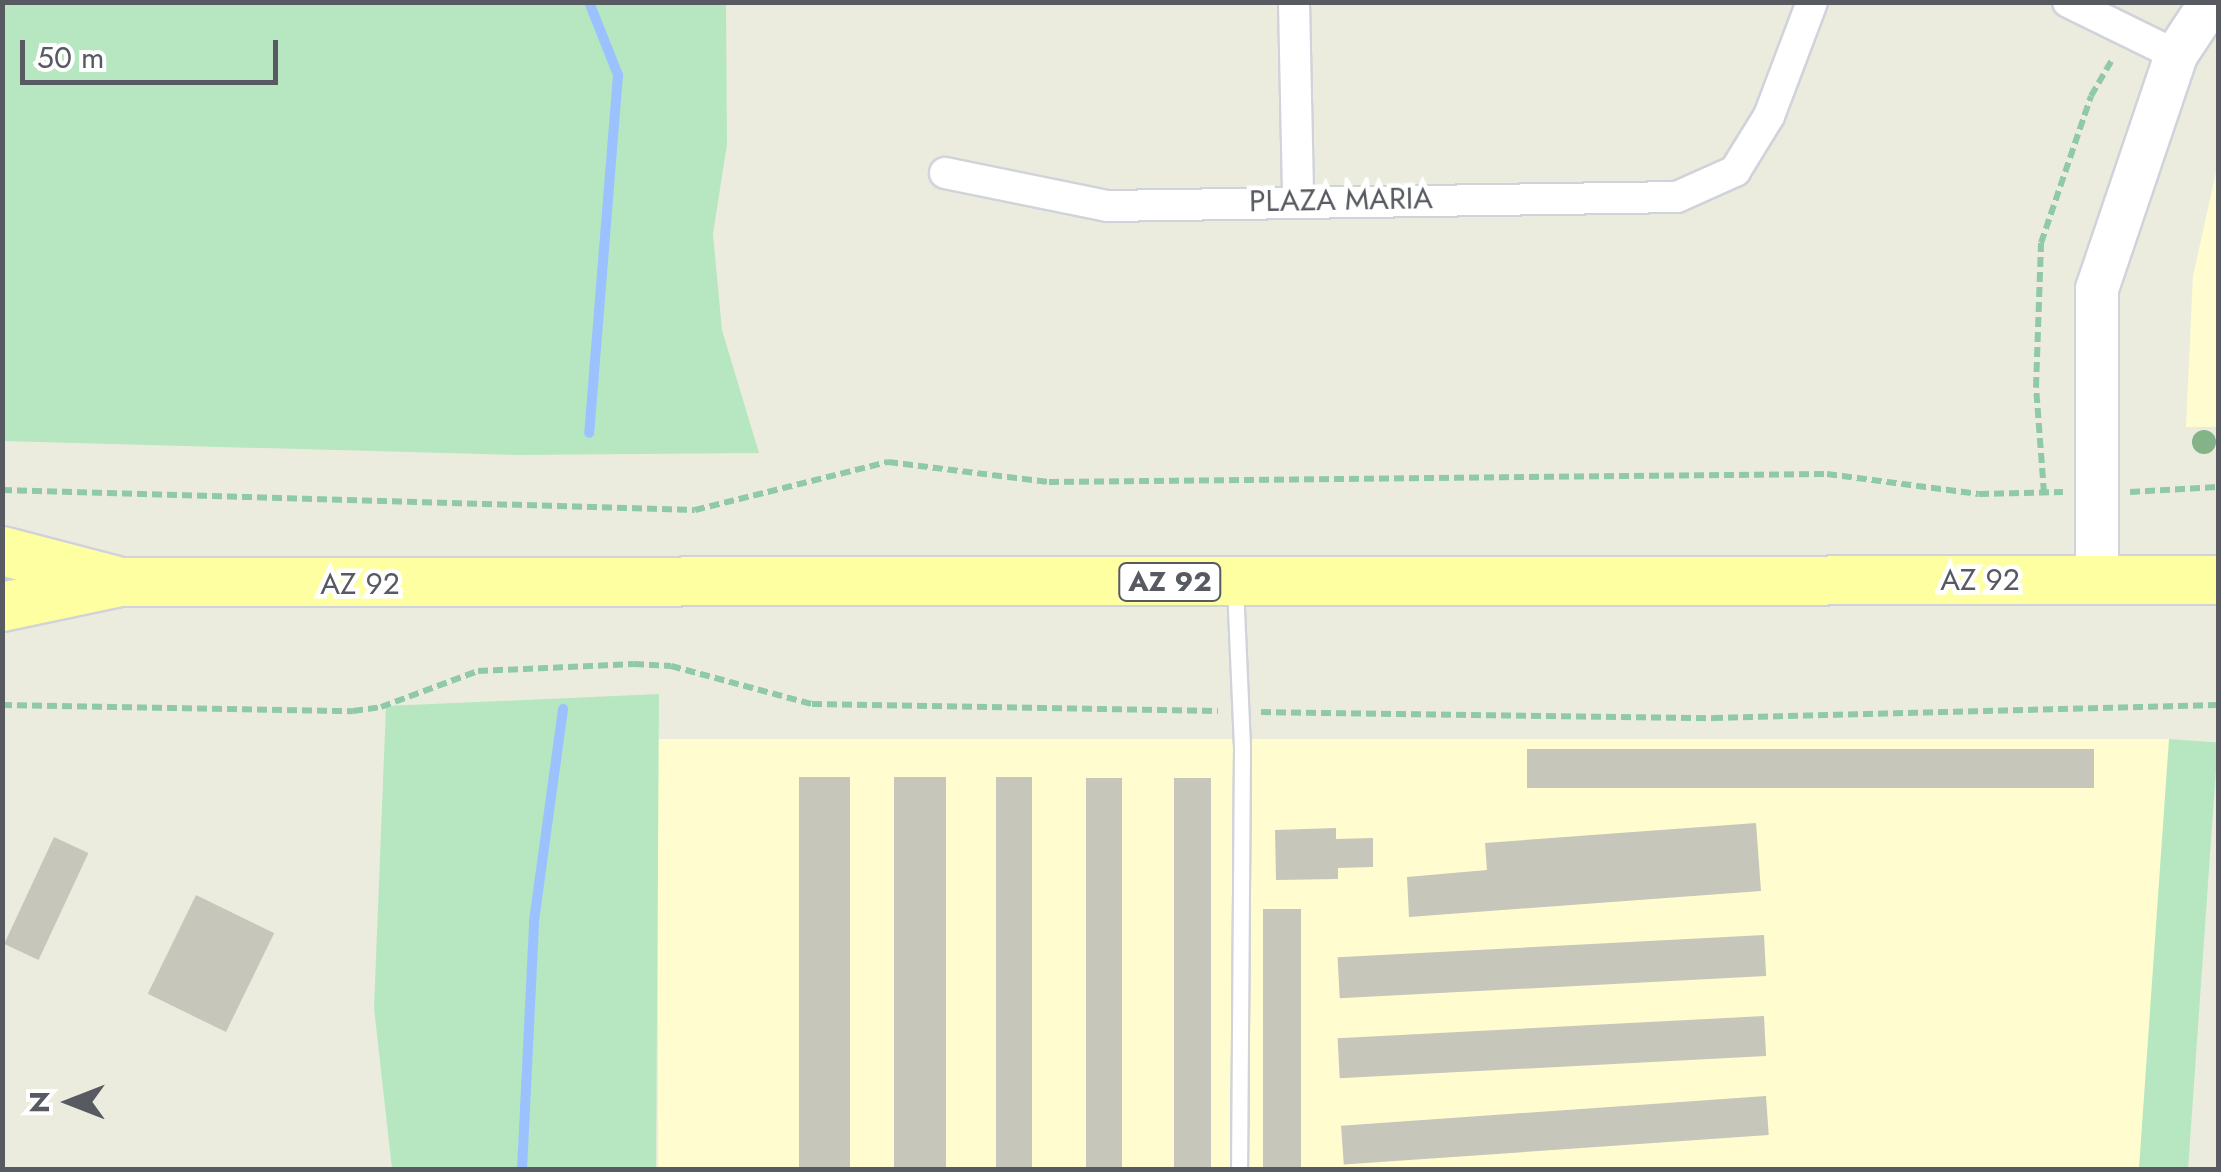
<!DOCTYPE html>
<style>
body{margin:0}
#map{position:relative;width:2221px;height:1172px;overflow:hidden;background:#ececde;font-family:Jost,sans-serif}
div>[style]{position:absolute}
.commercial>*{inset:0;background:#fffdd0;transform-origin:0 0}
.green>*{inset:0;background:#b7e7c0;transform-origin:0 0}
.stream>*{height:10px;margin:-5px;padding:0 5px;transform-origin:5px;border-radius:5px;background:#9bc2ff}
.building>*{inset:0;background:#c7c6bb;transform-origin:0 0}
.path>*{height:6px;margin-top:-3px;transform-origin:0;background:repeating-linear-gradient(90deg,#90c8aa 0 10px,transparent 0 15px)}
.roads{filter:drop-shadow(2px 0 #d1d3da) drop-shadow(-2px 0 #d1d3da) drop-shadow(0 2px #d1d3da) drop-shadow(0 -2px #d1d3da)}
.lane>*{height:15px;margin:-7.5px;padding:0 7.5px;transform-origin:7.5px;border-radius:7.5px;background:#fff}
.street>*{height:30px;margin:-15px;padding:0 15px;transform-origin:15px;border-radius:15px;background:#fff}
.secondary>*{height:42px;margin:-21px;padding:0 21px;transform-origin:21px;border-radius:21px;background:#fff}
.primary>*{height:48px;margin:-24px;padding:0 24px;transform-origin:24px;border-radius:24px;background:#fdffa0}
.trees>*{width:24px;height:24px;margin:-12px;border-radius:50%;background:#83b387}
span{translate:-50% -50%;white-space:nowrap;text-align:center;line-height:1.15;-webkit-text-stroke:9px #fff;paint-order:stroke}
.shield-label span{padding:2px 8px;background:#fff;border:2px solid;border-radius:8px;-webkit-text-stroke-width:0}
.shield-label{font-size:28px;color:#575a61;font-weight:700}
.street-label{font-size:30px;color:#575a61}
.frame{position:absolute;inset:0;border:5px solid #575a61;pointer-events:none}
.north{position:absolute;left:20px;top:1052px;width:100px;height:100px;-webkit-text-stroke:8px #fff;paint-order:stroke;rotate:270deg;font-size:28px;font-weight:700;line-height:40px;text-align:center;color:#575a61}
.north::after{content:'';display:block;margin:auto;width:35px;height:45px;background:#575a61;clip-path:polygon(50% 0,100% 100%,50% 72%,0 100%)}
.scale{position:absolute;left:20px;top:40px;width:258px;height:45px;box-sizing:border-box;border:5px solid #575a61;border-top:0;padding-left:12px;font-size:30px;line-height:35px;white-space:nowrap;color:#575a61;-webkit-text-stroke:8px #fff;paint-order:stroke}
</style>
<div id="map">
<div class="commercial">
<i style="clip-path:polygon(2218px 163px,2218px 427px,2186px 427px,2193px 276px)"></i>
<i style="left:2169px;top:739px;width:430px;height:1511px;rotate:90deg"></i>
</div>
<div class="green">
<i style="clip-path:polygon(3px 2px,726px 3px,727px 144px,713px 234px,722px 330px,759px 453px,516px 455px,3px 441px)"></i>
<i style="clip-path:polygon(659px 694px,656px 1169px,392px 1169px,374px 1008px,386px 706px)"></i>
<i style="left:2169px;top:739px;width:49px;height:430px;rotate:4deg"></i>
</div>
<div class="stream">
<i style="left:589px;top:2px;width:79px;rotate:68.3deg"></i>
<i style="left:618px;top:75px;width:359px;rotate:94.6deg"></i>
<i style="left:522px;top:1170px;width:249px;rotate:-87.2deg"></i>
<i style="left:534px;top:921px;width:214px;rotate:-82.2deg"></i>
</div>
<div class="building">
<i style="left:1527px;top:749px;width:567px;height:39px"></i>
<i style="left:799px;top:777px;width:51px;height:393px"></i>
<i style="left:894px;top:777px;width:52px;height:393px"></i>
<i style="left:996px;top:777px;width:36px;height:393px"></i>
<i style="left:1086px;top:778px;width:36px;height:392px"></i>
<i style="left:1174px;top:778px;width:37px;height:392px"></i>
<i style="clip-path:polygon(1756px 823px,1761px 891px,1409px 917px,1407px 877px,1487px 870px,1485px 843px)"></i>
<i style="clip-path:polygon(1336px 828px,1336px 839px,1373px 838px,1373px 867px,1338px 868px,1338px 879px,1276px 880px,1275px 830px)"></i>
<i style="left:54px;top:837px;width:38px;height:118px;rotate:25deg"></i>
<i style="left:196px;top:895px;width:87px;height:110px;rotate:26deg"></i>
<i style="left:1263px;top:909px;width:38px;height:261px"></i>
<i style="left:1764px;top:935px;width:41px;height:427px;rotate:87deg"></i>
<i style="left:1764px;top:1016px;width:40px;height:427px;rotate:87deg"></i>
<i style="left:1766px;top:1096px;width:39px;height:426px;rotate:86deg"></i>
</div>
<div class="path">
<i style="left:2px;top:490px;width:693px;rotate:1.65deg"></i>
<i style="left:695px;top:510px;width:199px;rotate:-14deg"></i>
<i style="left:888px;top:462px;width:162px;rotate:7.1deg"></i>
<i style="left:1049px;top:482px;width:778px;rotate:-0.59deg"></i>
<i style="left:1827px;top:474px;width:153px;rotate:7.5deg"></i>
<i style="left:1979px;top:494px;width:84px;rotate:-1.4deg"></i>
<i style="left:2130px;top:492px;width:88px;rotate:-3.3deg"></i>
<i style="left:2044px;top:493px;width:106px;rotate:-94.3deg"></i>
<i style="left:2036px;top:387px;width:144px;rotate:-88deg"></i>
<i style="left:2041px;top:243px;width:155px;rotate:-71.2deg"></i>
<i style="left:2091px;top:96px;width:44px;rotate:-59.9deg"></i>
<i style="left:2px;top:705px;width:351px;rotate:1deg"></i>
<i style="left:353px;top:711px;width:28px;rotate:-8deg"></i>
<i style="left:381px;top:707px;width:103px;rotate:-20.4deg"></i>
<i style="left:478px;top:671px;width:156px;rotate:-2.6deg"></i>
<i style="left:634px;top:664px;width:37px;rotate:3deg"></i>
<i style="left:671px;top:666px;width:146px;rotate:15.1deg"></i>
<i style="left:812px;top:704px;width:406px;rotate:1deg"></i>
<i style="left:1261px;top:712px;width:452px;rotate:0.8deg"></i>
<i style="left:1713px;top:718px;width:505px;rotate:-1.47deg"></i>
</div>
<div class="roads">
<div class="lane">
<i style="left:1235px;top:586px;width:162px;rotate:87.5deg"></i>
<i style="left:1242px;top:748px;width:422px;rotate:90.4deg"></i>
</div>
<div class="street">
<i style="left:1294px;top:2px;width:197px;rotate:88.8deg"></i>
<i style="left:2068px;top:2px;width:120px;rotate:26.1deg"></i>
<i style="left:945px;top:173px;width:165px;rotate:11.5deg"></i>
<i style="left:1107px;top:206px;width:570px;rotate:-0.9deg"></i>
<i style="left:1677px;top:197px;width:64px;rotate:-24.1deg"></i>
<i style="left:1735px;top:171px;width:65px;rotate:-58.3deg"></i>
<i style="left:1769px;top:116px;width:122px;rotate:-69.3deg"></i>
</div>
<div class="secondary">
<i style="left:2097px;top:580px;width:291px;rotate:-90deg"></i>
<i style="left:2097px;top:289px;width:247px;rotate:-71.3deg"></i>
<i style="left:2176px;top:55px;width:64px;rotate:-56.6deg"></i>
</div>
<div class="primary">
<i style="left:2px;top:551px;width:115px;rotate:14.6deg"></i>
<i style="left:2px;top:607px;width:122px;rotate:-11.9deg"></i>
<i style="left:121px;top:582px;width:2097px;rotate:-0.05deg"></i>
</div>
</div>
<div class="trees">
<i style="left:2204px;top:442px"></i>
</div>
<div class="shield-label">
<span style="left:1170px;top:582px">AZ 92</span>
</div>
<div class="street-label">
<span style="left:1341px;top:200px;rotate:-1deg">PLAZA MARIA</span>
<span style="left:1980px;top:580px">AZ 92</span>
<span style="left:360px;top:584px">AZ 92</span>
</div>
<div class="frame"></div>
<div class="north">N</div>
<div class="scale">50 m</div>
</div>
